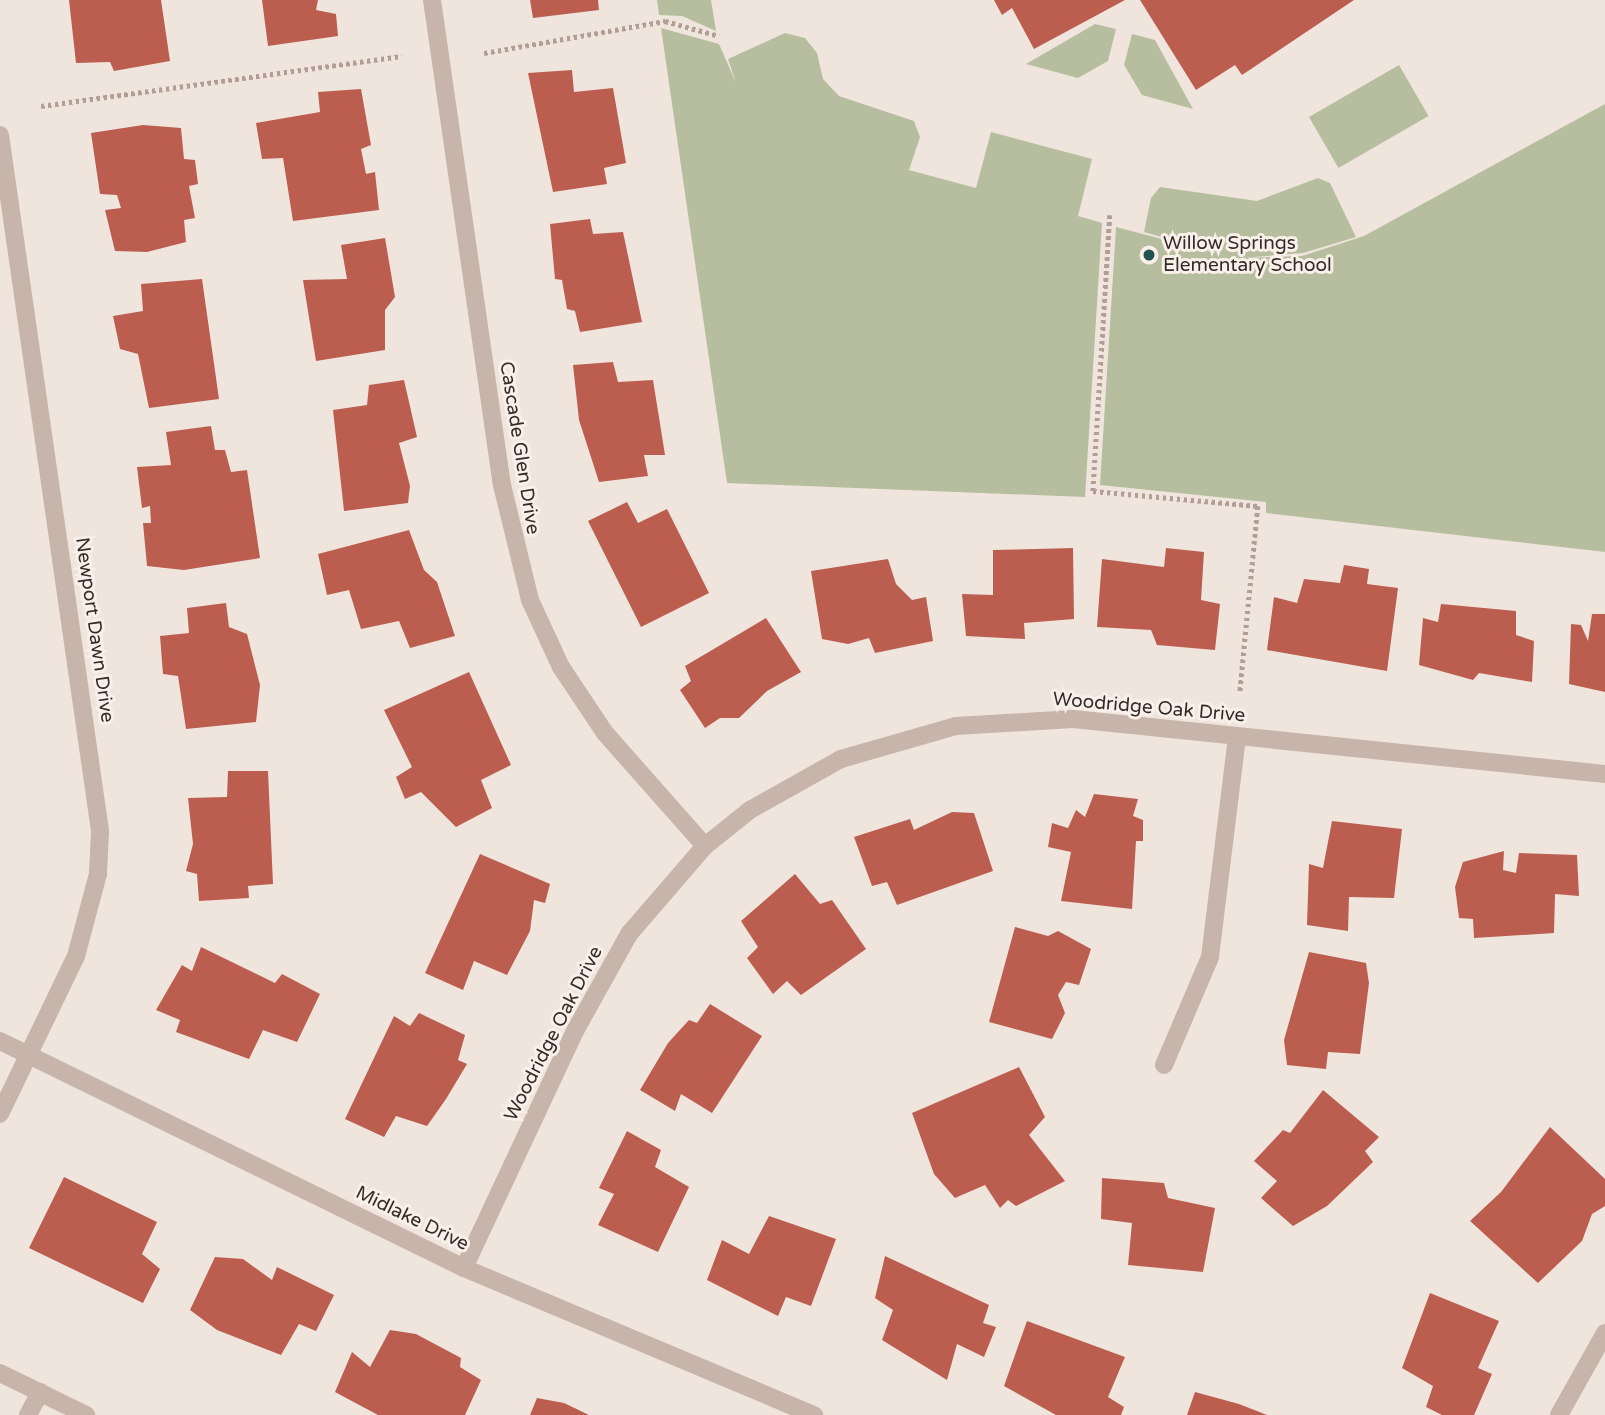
<!DOCTYPE html>
<style>
body{margin:0}
#map{position:relative;width:1605px;height:1415px;overflow:hidden;background:#f0e5dd;font-family:"Varela Round",sans-serif}
div>[style]{position:absolute}
.green>*{inset:0;background:#b7be9f;transform-origin:0 0}
.building>*{inset:0;background:#bb5e50}
.path>*{height:4.5px;margin-top:-2.25px;transform-origin:0;background:repeating-linear-gradient(90deg,#b39e95 0 3.5px,transparent 0 7px)}
.minor>*{height:18px;margin:-9px;padding:0 9px;transform-origin:9px;border-radius:9px;background:#c7b4aa}
.dots>*{width:19px;height:19px;translate:-50% -50%;box-sizing:border-box;border:4px solid #f8f0e9;border-radius:50%}
span{translate:-50% -50%;white-space:nowrap;text-align:center;line-height:1.15;-webkit-text-stroke:6px #f8f0e9;paint-order:stroke}
.poi-label{font-size:19px;color:#352c29}
.left{translate:0 -50%;text-align:left}
.street-label{font-size:19px;color:#352c29}
</style>
<div id="map">
<div class="green">
<i style="clip-path:polygon(657px 0,711px 0,716px 31px,682px 16px,659px 15px)"></i>
<i style="clip-path:polygon(1095px 24px,1116px 29px,1108px 61px,1078px 78px,1026px 64px)"></i>
<i style="clip-path:polygon(661px 28px,719px 44px,736px 83px,728px 59px,785px 33px,805px 38px,817px 53px,823px 79px,839px 96px,914px 121px,920px 137px,909px 170px,976px 188px,991px 132px,1092px 159px,1078px 216px,1102px 223px,1085px 497px,727px 483px)"></i>
<i style="clip-path:polygon(1132px 34px,1155px 40px,1193px 109px,1142px 95px,1124px 65px)"></i>
<i style="left:1399px;top:65px;width:59px;height:104px;rotate:60deg"></i>
<i style="clip-path:polygon(1605px 104px,1605px 552px,1266px 513px,1266px 502px,1100px 485px,1116px 227px,1227px 256px,1144px 232px,1151px 198px,1160px 187px,1257px 201px,1318px 178px,1330px 183px,1356px 237px,1303px 253px,1241px 258px,1302px 256px,1364px 236px)"></i>
</div>
<div class="building">
<i style="clip-path:polygon(69px 0,161px 0,170px 61px,114px 71px,110px 62px,76px 63px)"></i>
<i style="clip-path:polygon(262px 0,318px 0,316px 10px,336px 14px,338px 36px,268px 46px)"></i>
<i style="clip-path:polygon(530px 0,598px 0,599px 10px,533px 18px)"></i>
<i style="clip-path:polygon(994px 0,1125px 0,1034px 49px,1012px 8px,1002px 15px)"></i>
<i style="clip-path:polygon(1140px 0,1354px 0,1242px 75px,1235px 65px,1196px 90px)"></i>
<i style="clip-path:polygon(572px 70px,574px 92px,613px 88px,626px 163px,604px 168px,607px 184px,553px 192px,528px 73px)"></i>
<i style="clip-path:polygon(361px 89px,371px 145px,361px 149px,366px 174px,375px 172px,379px 210px,293px 221px,283px 158px,262px 159px,256px 123px,320px 112px,318px 92px)"></i>
<i style="clip-path:polygon(143px 125px,181px 128px,184px 159px,195px 160px,198px 184px,189px 186px,195px 218px,184px 220px,186px 242px,147px 252px,115px 251px,105px 210px,121px 208px,117px 195px,100px 194px,91px 133px)"></i>
<i style="clip-path:polygon(590px 219px,593px 234px,623px 232px,642px 322px,580px 332px,575px 311px,567px 309px,562px 280px,555px 279px,550px 224px)"></i>
<i style="clip-path:polygon(385px 238px,395px 297px,385px 310px,385px 350px,316px 361px,303px 280px,347px 279px,341px 245px)"></i>
<i style="clip-path:polygon(202px 279px,219px 399px,149px 408px,138px 354px,120px 349px,113px 316px,143px 311px,141px 284px)"></i>
<i style="clip-path:polygon(613px 362px,618px 382px,653px 380px,665px 455px,644px 455px,648px 476px,599px 482px,579px 420px,573px 365px)"></i>
<i style="clip-path:polygon(404px 380px,417px 437px,399px 443px,410px 486px,408px 503px,344px 511px,333px 410px,367px 405px,369px 385px)"></i>
<i style="clip-path:polygon(211px 426px,215px 450px,225px 450px,231px 472px,247px 470px,260px 558px,184px 570px,147px 566px,143px 523px,151px 523px,150px 506px,142px 508px,137px 467px,171px 465px,166px 432px)"></i>
<i style="clip-path:polygon(627px 502px,638px 523px,667px 509px,709px 593px,641px 627px,588px 521px)"></i>
<i style="clip-path:polygon(409px 530px,424px 570px,437px 582px,455px 636px,410px 648px,399px 621px,361px 629px,349px 590px,327px 595px,318px 554px)"></i>
<i style="clip-path:polygon(1073px 548px,1074px 619px,1024px 623px,1025px 639px,966px 636px,962px 594px,993px 595px,993px 550px)"></i>
<i style="clip-path:polygon(1166px 548px,1204px 552px,1201px 600px,1220px 604px,1215px 650px,1157px 645px,1151px 630px,1097px 627px,1102px 559px,1164px 567px)"></i>
<i style="clip-path:polygon(888px 559px,896px 584px,912px 600px,926px 597px,933px 641px,875px 653px,869px 638px,848px 644px,822px 639px,811px 571px)"></i>
<i style="clip-path:polygon(1344px 565px,1369px 569px,1367px 584px,1398px 588px,1387px 671px,1267px 650px,1274px 597px,1297px 603px,1304px 579px,1340px 583px)"></i>
<i style="clip-path:polygon(226px 603px,229px 627px,247px 634px,260px 685px,256px 722px,186px 729px,178px 676px,163px 674px,160px 636px,189px 633px,187px 608px)"></i>
<i style="clip-path:polygon(1441px 604px,1516px 611px,1516px 635px,1534px 641px,1532px 682px,1479px 673px,1473px 680px,1419px 665px,1423px 618px,1438px 622px)"></i>
<i style="clip-path:polygon(1592px 614px,1605px 614px,1605px 692px,1569px 684px,1571px 624px,1581px 625px,1588px 641px)"></i>
<i style="clip-path:polygon(766px 618px,801px 672px,767px 691px,739px 718px,720px 718px,705px 728px,680px 690px,691px 681px,685px 666px)"></i>
<i style="clip-path:polygon(469px 672px,511px 765px,481px 780px,492px 808px,456px 827px,421px 792px,405px 799px,396px 777px,412px 767px,384px 710px)"></i>
<i style="clip-path:polygon(228px 771px,268px 771px,273px 884px,248px 886px,249px 898px,199px 901px,197px 874px,186px 871px,193px 844px,188px 798px,227px 797px)"></i>
<i style="clip-path:polygon(1094px 794px,1138px 799px,1133px 816px,1143px 820px,1143px 841px,1136px 841px,1132px 909px,1061px 901px,1071px 852px,1048px 847px,1052px 823px,1068px 828px,1076px 810px,1085px 817px)"></i>
<i style="clip-path:polygon(952px 812px,974px 813px,993px 871px,897px 905px,887px 882px,872px 886px,854px 837px,910px 819px,914px 830px)"></i>
<i style="clip-path:polygon(1332px 821px,1402px 829px,1394px 898px,1349px 897px,1348px 931px,1307px 925px,1309px 864px,1323px 868px)"></i>
<i style="clip-path:polygon(1504px 851px,1503px 870px,1516px 873px,1519px 853px,1577px 855px,1579px 896px,1555px 894px,1554px 933px,1474px 938px,1473px 919px,1459px 918px,1455px 887px,1463px 862px)"></i>
<i style="clip-path:polygon(480px 854px,550px 884px,545px 903px,534px 900px,530px 931px,507px 975px,474px 961px,463px 990px,425px 973px)"></i>
<i style="clip-path:polygon(795px 874px,820px 904px,832px 900px,866px 949px,801px 995px,787px 981px,773px 994px,747px 958px,758px 947px,741px 921px)"></i>
<i style="clip-path:polygon(1015px 927px,1048px 936px,1058px 931px,1091px 949px,1079px 985px,1066px 982px,1058px 995px,1065px 1013px,1052px 1039px,989px 1022px)"></i>
<i style="clip-path:polygon(201px 947px,275px 983px,282px 974px,320px 994px,297px 1042px,263px 1030px,249px 1059px,176px 1032px,180px 1020px,156px 1010px,182px 965px,192px 971px)"></i>
<i style="clip-path:polygon(1309px 952px,1366px 963px,1369px 983px,1360px 1054px,1328px 1052px,1326px 1069px,1287px 1065px,1284px 1040px)"></i>
<i style="clip-path:polygon(710px 1004px,762px 1036px,712px 1113px,681px 1094px,675px 1111px,640px 1090px,668px 1043px,689px 1020px,697px 1023px)"></i>
<i style="clip-path:polygon(419px 1013px,465px 1035px,458px 1060px,467px 1064px,446px 1099px,427px 1126px,396px 1116px,384px 1137px,345px 1119px,394px 1016px,410px 1026px)"></i>
<i style="clip-path:polygon(1019px 1067px,1045px 1117px,1029px 1135px,1065px 1181px,1016px 1206px,1008px 1200px,1000px 1208px,985px 1185px,955px 1198px,934px 1174px,912px 1113px)"></i>
<i style="clip-path:polygon(1323px 1090px,1379px 1137px,1365px 1151px,1373px 1162px,1327px 1206px,1293px 1226px,1261px 1198px,1277px 1181px,1254px 1161px,1283px 1130px,1290px 1133px)"></i>
<i style="clip-path:polygon(1550px 1127px,1605px 1179px,1605px 1206px,1592px 1214px,1582px 1241px,1538px 1283px,1470px 1221px,1501px 1192px)"></i>
<i style="clip-path:polygon(627px 1131px,661px 1150px,655px 1167px,689px 1187px,658px 1252px,598px 1225px,614px 1194px,599px 1188px)"></i>
<i style="clip-path:polygon(64px 1177px,157px 1222px,142px 1254px,160px 1269px,143px 1303px,29px 1248px)"></i>
<i style="clip-path:polygon(1102px 1178px,1164px 1183px,1168px 1198px,1215px 1208px,1203px 1272px,1128px 1265px,1132px 1223px,1101px 1219px)"></i>
<i style="clip-path:polygon(769px 1216px,836px 1239px,811px 1306px,786px 1297px,778px 1316px,707px 1280px,722px 1240px,749px 1254px)"></i>
<i style="clip-path:polygon(885px 1256px,989px 1305px,983px 1323px,996px 1327px,984px 1357px,957px 1344px,947px 1380px,882px 1340px,893px 1310px,875px 1298px)"></i>
<i style="clip-path:polygon(215px 1257px,243px 1259px,272px 1280px,277px 1267px,334px 1295px,316px 1331px,299px 1324px,281px 1355px,217px 1330px,190px 1310px)"></i>
<i style="clip-path:polygon(1430px 1293px,1499px 1321px,1478px 1368px,1492px 1374px,1474px 1415px,1442px 1415px,1426px 1407px,1433px 1386px,1402px 1368px)"></i>
<i style="clip-path:polygon(1027px 1321px,1125px 1357px,1108px 1397px,1124px 1407px,1121px 1415px,1056px 1415px,1004px 1386px)"></i>
<i style="clip-path:polygon(390px 1330px,416px 1334px,461px 1358px,460px 1367px,481px 1380px,465px 1415px,378px 1415px,335px 1392px,352px 1352px,370px 1367px)"></i>
<i style="clip-path:polygon(1195px 1392px,1239px 1404px,1267px 1415px,1187px 1415px)"></i>
<i style="clip-path:polygon(537px 1398px,564px 1403px,589px 1415px,530px 1415px)"></i>
</div>
<div class="path">
<i style="left:484px;top:53px;width:184px;rotate:-10deg"></i>
<i style="left:665px;top:21px;width:56px;rotate:15.5deg"></i>
<i style="left:41px;top:106px;width:364px;rotate:-7.9deg"></i>
<i style="left:1110px;top:215px;width:277px;rotate:93.5deg"></i>
<i style="left:1093px;top:491px;width:166px;rotate:5.2deg"></i>
<i style="left:1258px;top:506px;width:188px;rotate:95.5deg"></i>
</div>
<div class="minor">
<i style="left:432px;top:0;width:490px;rotate:81.8deg"></i>
<i style="left:502px;top:485px;width:118px;rotate:76.3deg"></i>
<i style="left:530px;top:600px;width:74px;rotate:65.2deg"></i>
<i style="left:561px;top:667px;width:79px;rotate:56.3deg"></i>
<i style="left:605px;top:733px;width:151px;rotate:48.5deg"></i>
<i style="left:0;top:135px;width:703px;rotate:81.82deg"></i>
<i style="left:100px;top:831px;width:43px;rotate:92.7deg"></i>
<i style="left:98px;top:874px;width:85px;rotate:105deg"></i>
<i style="left:76px;top:956px;width:175px;rotate:115.7deg"></i>
<i style="left:0;top:1041px;width:517px;rotate:26.07deg"></i>
<i style="left:464px;top:1268px;width:380px;rotate:22.8deg"></i>
<i style="left:1164px;top:1065px;width:117px;rotate:-66.9deg"></i>
<i style="left:1210px;top:957px;width:221px;rotate:-83deg"></i>
<i style="left:464px;top:1268px;width:262px;rotate:-64.9deg"></i>
<i style="left:575px;top:1031px;width:111px;rotate:-60.9deg"></i>
<i style="left:629px;top:934px;width:116px;rotate:-49.2deg"></i>
<i style="left:705px;top:846px;width:58px;rotate:-38.7deg"></i>
<i style="left:750px;top:810px;width:104px;rotate:-29.3deg"></i>
<i style="left:841px;top:759px;width:120px;rotate:-16deg"></i>
<i style="left:956px;top:726px;width:117px;rotate:-3.4deg"></i>
<i style="left:1073px;top:719px;width:535px;rotate:5.9deg"></i>
<i style="left:0;top:1373px;width:96px;rotate:26deg"></i>
<i style="left:28px;top:1415px;width:26px;rotate:-62deg"></i>
<i style="left:1559px;top:1415px;width:94px;rotate:-60.7deg"></i>
</div>
<div class="dots">
<i style="left:1149px;top:255px;background:#225351"></i>
</div>
<div class="poi-label">
<span class="left" style="left:1163px;top:255px">Willow Springs<br>Elementary School</span>
</div>
<div class="street-label">
<span style="left:519px;top:448px;rotate:81deg">Cascade Glen Drive</span>
<span style="left:94px;top:630px;rotate:82deg">Newport Dawn Drive</span>
<span style="left:1149px;top:708px;rotate:5deg">Woodridge Oak Drive</span>
<span style="left:554px;top:1034px;rotate:-63deg">Woodridge Oak Drive</span>
<span style="left:412px;top:1219px;rotate:26deg">Midlake Drive</span>
</div>
</div>
